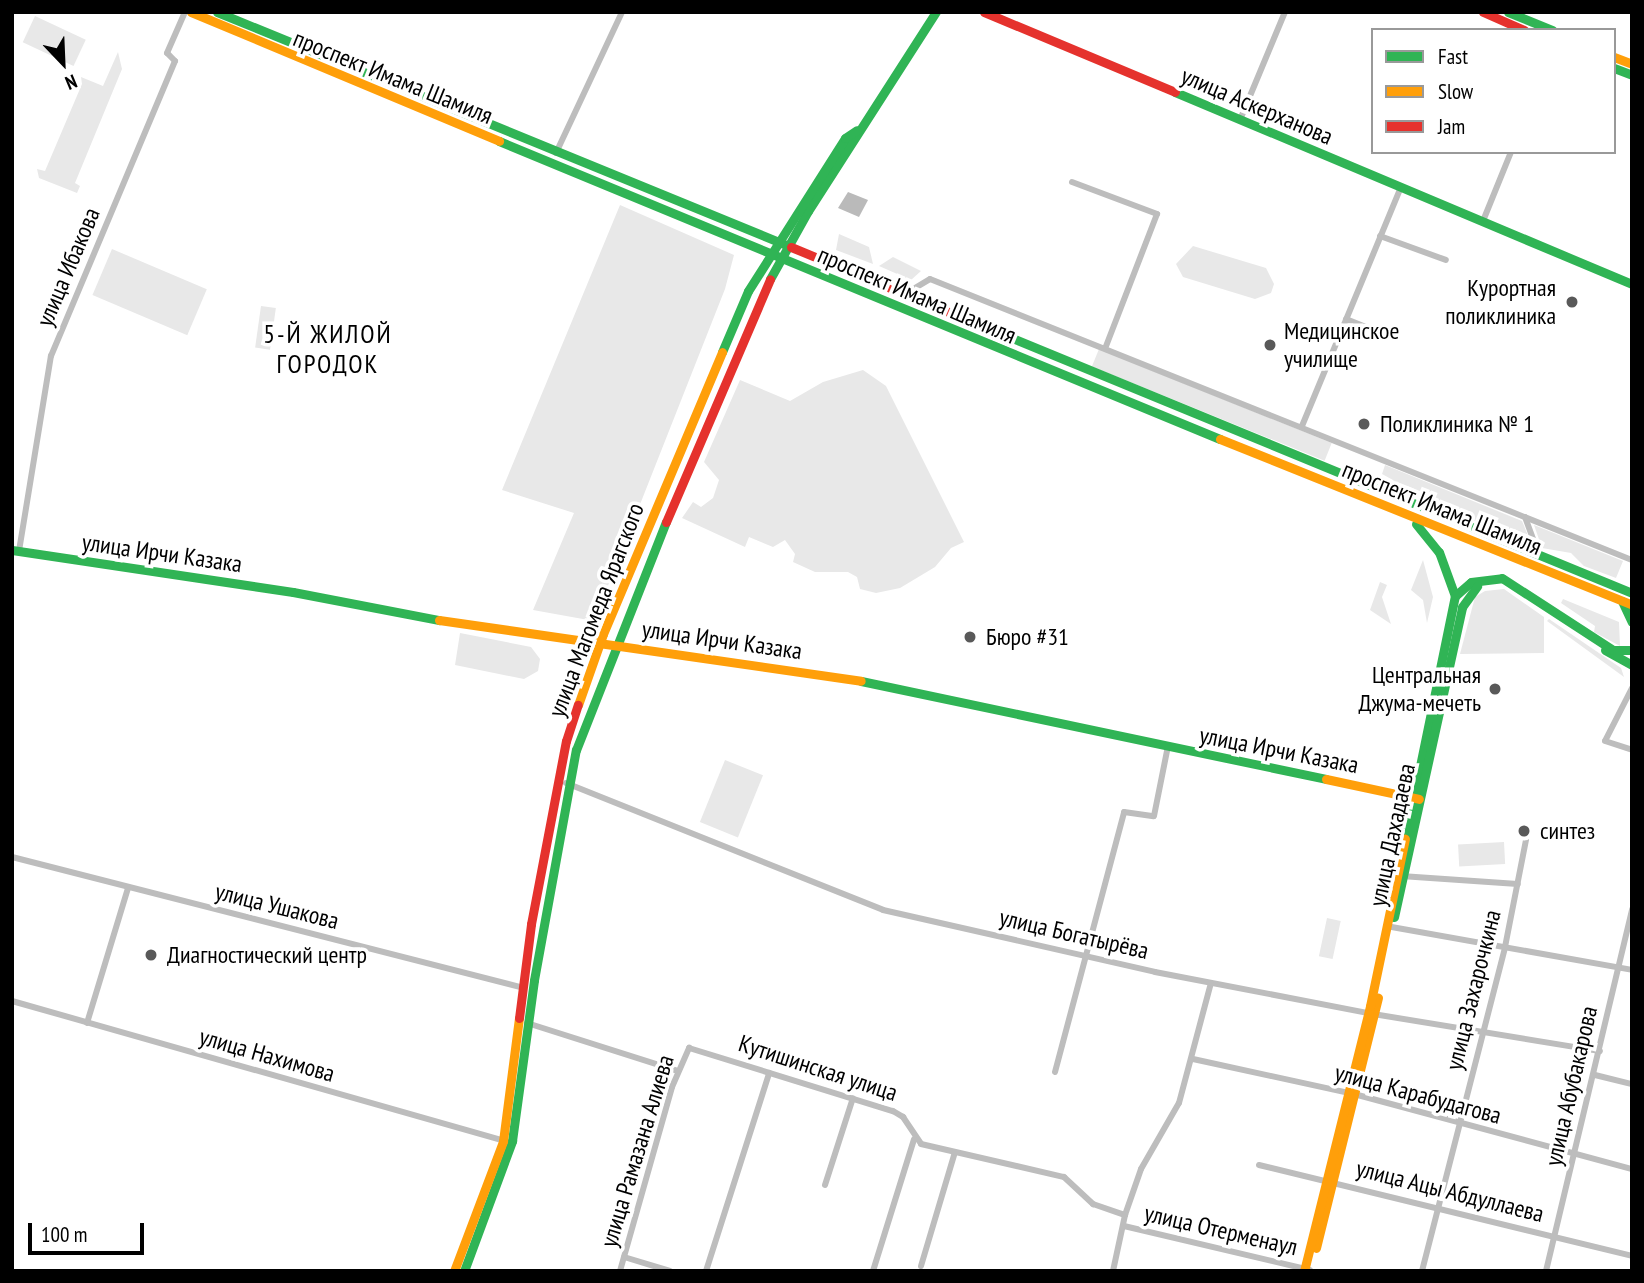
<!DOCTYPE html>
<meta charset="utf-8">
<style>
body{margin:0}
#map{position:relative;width:1644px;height:1283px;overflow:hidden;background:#fff;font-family:"PT Sans Narrow",sans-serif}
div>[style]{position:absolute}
.green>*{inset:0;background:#e8e8e8;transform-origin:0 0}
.water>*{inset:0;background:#bababa}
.street>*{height:6px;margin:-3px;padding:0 3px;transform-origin:3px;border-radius:3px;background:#bdbdbd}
.fast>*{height:9px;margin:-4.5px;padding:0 4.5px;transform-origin:4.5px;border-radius:4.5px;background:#30b455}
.slow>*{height:9px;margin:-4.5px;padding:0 4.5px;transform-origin:4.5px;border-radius:4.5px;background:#ff9f0a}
.jam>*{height:9px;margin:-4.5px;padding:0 4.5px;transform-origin:4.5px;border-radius:4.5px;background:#e5322d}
.dots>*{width:19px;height:19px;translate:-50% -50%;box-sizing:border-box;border:4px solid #fff;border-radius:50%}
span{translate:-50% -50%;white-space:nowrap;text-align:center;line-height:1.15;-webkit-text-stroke:7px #fff;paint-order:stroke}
.street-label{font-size:24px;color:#000}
.poi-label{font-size:24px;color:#000}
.right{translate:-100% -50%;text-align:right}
.left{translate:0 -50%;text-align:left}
.neighbourhood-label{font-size:26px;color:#000;letter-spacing:2px}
.frame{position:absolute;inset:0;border:14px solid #000;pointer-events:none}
.legend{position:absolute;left:1371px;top:28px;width:245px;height:126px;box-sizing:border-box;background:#fff;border:2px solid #999;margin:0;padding:9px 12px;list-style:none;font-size:21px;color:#000}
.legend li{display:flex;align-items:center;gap:14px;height:35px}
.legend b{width:35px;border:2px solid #999}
.north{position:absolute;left:28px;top:28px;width:70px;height:70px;-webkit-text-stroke:5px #fff;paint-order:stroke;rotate:157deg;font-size:19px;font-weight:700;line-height:28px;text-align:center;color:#000}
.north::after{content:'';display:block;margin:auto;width:24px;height:32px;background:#000;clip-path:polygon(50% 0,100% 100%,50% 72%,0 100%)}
.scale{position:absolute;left:28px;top:1223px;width:116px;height:32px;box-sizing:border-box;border:4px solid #000;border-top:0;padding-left:9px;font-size:21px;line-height:24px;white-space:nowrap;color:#000;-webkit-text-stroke:5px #fff;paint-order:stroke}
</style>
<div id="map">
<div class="green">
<i style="left:35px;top:16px;width:56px;height:29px;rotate:25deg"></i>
<i style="clip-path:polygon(118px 52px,122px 69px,75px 183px,80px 186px,77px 193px,39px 178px,37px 169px,45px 171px,82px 84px,81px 77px,103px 86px)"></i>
<i style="clip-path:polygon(620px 205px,734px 255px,725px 289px,594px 621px,533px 610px,574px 513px,502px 490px)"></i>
<i style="clip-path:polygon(839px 234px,869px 247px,873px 264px,836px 250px)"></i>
<i style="clip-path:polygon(1193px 246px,1266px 268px,1274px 284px,1271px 293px,1255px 299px,1183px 277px,1176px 264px)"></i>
<i style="left:112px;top:249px;width:103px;height:50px;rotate:23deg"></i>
<i style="clip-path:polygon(893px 257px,921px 271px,911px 280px,879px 266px)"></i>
<i style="left:261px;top:306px;width:15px;height:42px;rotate:8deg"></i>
<i style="left:1099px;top:349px;width:251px;height:19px;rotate:22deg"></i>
<i style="clip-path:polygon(863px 370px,886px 386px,964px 542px,951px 548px,935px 567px,900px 588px,876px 593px,860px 589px,857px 577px,848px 572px,815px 572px,793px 562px,795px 554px,785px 540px,773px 547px,749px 537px,745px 547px,682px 518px,693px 502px,701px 507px,713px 498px,719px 480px,704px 462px,740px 380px,790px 401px,823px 382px)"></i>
<i style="clip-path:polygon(1385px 465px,1522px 521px,1531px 543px,1393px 489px,1393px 480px,1382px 474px)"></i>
<i style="clip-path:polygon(1534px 525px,1623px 561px,1616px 578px,1584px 566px,1571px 553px,1542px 548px)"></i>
<i style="clip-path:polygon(1423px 560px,1433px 597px,1427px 623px,1423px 600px,1411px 590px)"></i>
<i style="clip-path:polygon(1380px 582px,1387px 585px,1382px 597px,1391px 624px,1370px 610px)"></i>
<i style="clip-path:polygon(1504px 589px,1544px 617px,1544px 653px,1460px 654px,1475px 597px,1485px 591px)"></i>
<i style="clip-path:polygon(1563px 599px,1619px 622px,1620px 646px,1594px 632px,1595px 626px,1561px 603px)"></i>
<i style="clip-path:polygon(1549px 619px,1621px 668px,1624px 677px,1547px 621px)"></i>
<i style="clip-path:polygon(460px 633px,531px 647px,540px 659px,538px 671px,524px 679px,455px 665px)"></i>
<i style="left:725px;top:760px;width:41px;height:67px;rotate:22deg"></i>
<i style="left:1504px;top:842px;width:22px;height:46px;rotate:87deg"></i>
<i style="left:1327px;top:918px;width:14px;height:39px;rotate:12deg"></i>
</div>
<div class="water">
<i style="clip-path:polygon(848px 192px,868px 200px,859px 217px,838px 208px)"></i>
</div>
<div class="street">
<i style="left:1240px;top:120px;width:117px;rotate:-67.4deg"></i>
<i style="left:556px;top:153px;width:156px;rotate:-64.9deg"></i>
<i style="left:1072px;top:182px;width:91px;rotate:20.6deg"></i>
<i style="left:1157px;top:214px;width:142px;rotate:111.1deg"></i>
<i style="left:1483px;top:221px;width:74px;rotate:-67.9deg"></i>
<i style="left:1380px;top:236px;width:70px;rotate:20deg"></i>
<i style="left:905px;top:294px;width:29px;rotate:-31deg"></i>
<i style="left:930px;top:279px;width:756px;rotate:21.82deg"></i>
<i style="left:1346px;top:319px;width:45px;rotate:22deg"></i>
<i style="left:1302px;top:426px;width:259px;rotate:-67.5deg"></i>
<i style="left:1525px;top:517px;width:40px;rotate:69.8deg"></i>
<i style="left:19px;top:551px;width:198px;rotate:-80.7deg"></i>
<i style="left:51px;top:356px;width:320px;rotate:-67.2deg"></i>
<i style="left:175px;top:61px;width:11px;rotate:-135deg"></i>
<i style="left:167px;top:53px;width:45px;rotate:-66.3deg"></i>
<i style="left:1632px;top:688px;width:59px;rotate:117deg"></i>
<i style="left:1605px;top:741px;width:28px;rotate:18deg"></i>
<i style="left:566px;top:783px;width:341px;rotate:21.8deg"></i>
<i style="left:883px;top:910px;width:279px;rotate:12.8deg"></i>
<i style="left:1155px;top:972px;width:216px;rotate:10.9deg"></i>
<i style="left:1367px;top:1013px;width:236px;rotate:9.3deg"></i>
<i style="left:12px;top:857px;width:528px;rotate:14.35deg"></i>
<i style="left:1401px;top:876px;width:117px;rotate:3.9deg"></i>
<i style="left:1386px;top:926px;width:250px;rotate:10.1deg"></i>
<i style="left:12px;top:1001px;width:512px;rotate:15.85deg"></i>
<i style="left:87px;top:1023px;width:141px;rotate:-73.1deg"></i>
<i style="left:527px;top:1023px;width:158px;rotate:17.6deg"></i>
<i style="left:1193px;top:1059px;width:165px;rotate:12.3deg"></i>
<i style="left:1354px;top:1094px;width:288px;rotate:15.1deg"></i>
<i style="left:1055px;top:1072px;width:269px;rotate:-75.1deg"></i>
<i style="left:1124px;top:812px;width:30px;rotate:8deg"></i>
<i style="left:1154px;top:816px;width:71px;rotate:-78.7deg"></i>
<i style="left:1595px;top:1075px;width:38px;rotate:14deg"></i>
<i style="left:1259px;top:1165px;width:384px;rotate:13.7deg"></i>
<i style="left:825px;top:1185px;width:91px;rotate:-72.2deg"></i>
<i style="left:1124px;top:1226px;width:191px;rotate:13.3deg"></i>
<i style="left:624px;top:1257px;width:48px;rotate:16.9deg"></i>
<i style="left:921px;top:1266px;width:116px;rotate:-73.4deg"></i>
<i style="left:620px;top:1271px;width:191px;rotate:-74.2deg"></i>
<i style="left:672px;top:1087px;width:43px;rotate:-66.4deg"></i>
<i style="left:689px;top:1048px;width:214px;rotate:17.2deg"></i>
<i style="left:893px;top:1111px;width:12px;rotate:31deg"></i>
<i style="left:903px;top:1117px;width:32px;rotate:56deg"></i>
<i style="left:921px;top:1144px;width:147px;rotate:13deg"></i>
<i style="left:1064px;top:1177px;width:40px;rotate:43deg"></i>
<i style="left:1093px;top:1204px;width:34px;rotate:19deg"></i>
<i style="left:706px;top:1271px;width:208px;rotate:-72.3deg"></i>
<i style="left:873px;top:1271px;width:138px;rotate:-72.7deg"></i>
<i style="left:1113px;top:1271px;width:57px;rotate:-77.9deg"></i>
<i style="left:1125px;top:1215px;width:49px;rotate:-70.8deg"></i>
<i style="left:1141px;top:1169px;width:76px;rotate:-60.1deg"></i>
<i style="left:1179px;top:1103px;width:124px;rotate:-75.1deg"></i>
<i style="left:1422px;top:1271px;width:334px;rotate:-75.6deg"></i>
<i style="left:1505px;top:947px;width:109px;rotate:-78.9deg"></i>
<i style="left:1546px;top:1271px;width:372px;rotate:-76.6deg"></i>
</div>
<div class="fast">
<i style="left:217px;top:12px;width:620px;rotate:22.26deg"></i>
<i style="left:1508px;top:12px;width:48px;rotate:22.2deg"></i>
<i style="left:1614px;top:68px;width:19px;rotate:21deg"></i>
<i style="left:1175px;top:92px;width:496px;rotate:22.8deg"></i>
<i style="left:499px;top:141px;width:780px;rotate:22.46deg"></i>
<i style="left:770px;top:279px;width:78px;rotate:-60.8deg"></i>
<i style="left:808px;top:211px;width:237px;rotate:-57.3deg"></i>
<i style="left:978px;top:324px;width:707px;rotate:22.36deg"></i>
<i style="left:722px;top:352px;width:66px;rotate:-66.9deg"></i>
<i style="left:748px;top:291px;width:181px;rotate:-57.6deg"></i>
<i style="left:845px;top:138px;width:14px;rotate:-34deg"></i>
<i style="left:1416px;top:524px;width:36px;rotate:51deg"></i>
<i style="left:1439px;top:552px;width:47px;rotate:70deg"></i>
<i style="left:12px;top:550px;width:284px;rotate:8.5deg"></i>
<i style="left:293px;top:592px;width:149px;rotate:10.9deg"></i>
<i style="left:1622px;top:601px;width:23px;rotate:65deg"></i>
<i style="left:1605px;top:650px;width:31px;rotate:29deg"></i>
<i style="left:861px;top:681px;width:475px;rotate:11.9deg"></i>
<i style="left:1405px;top:839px;width:248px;rotate:-78.4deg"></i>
<i style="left:1455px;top:596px;width:21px;rotate:-41deg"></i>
<i style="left:1471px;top:582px;width:31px;rotate:-7deg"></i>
<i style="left:1502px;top:578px;width:132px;rotate:33deg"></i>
<i style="left:1613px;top:650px;width:19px"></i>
<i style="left:1394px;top:917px;width:317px;rotate:-77.6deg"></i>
<i style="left:1462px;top:607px;width:26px;rotate:-54deg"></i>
<i style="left:464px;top:1271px;width:139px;rotate:-69.7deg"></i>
<i style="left:512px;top:1141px;width:162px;rotate:-82.2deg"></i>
<i style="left:534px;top:980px;width:234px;rotate:-79.7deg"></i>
<i style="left:576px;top:750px;width:245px;rotate:-68.5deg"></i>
</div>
<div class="slow">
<i style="left:191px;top:12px;width:334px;rotate:22.7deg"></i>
<i style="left:1614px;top:57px;width:19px;rotate:21deg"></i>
<i style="left:1220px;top:439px;width:444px;rotate:21.9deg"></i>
<i style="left:439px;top:620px;width:426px;rotate:8.2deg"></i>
<i style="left:578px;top:705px;width:75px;rotate:-70.6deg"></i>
<i style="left:603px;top:634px;width:306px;rotate:-67.1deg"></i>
<i style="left:1326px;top:779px;width:95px;rotate:12.1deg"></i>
<i style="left:1316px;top:1248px;width:258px;rotate:-76.1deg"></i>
<i style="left:454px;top:1271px;width:139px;rotate:-69.3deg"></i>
<i style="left:503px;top:1141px;width:124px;rotate:-82.6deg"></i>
<i style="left:1304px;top:1271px;width:273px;rotate:-76deg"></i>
<i style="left:1370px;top:1006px;width:171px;rotate:-78.2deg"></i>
</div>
<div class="jam">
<i style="left:984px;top:12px;width:207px;rotate:22.7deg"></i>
<i style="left:1483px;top:12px;width:45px;rotate:23.7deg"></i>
<i style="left:791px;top:247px;width:202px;rotate:22.4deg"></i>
<i style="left:666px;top:522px;width:264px;rotate:-66.8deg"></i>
<i style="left:519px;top:1018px;width:95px;rotate:-82.7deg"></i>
<i style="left:531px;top:924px;width:186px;rotate:-79.2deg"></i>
<i style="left:566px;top:741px;width:38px;rotate:-72deg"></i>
</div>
<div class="dots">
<i style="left:1572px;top:302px;background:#595959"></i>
<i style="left:1270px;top:345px;background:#595959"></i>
<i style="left:1364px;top:424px;background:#595959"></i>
<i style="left:970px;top:637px;background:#595959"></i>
<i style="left:1495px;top:689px;background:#595959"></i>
<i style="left:1524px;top:831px;background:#595959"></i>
<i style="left:151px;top:955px;background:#595959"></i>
</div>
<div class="street-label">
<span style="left:393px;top:77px;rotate:22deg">проспект Имама Шамиля</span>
<span style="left:1257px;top:106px;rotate:23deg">улица Аскерханова</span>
<span style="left:68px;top:267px;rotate:-67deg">улица Ибакова</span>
<span style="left:917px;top:295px;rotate:23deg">проспект Имама Шамиля</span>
<span style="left:1442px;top:508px;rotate:22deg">проспект Имама Шамиля</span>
<span style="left:162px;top:553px;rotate:8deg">улица Ирчи Казака</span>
<span style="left:596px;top:610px;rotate:-69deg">улица Магомеда Ярагского</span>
<span style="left:722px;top:640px;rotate:8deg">улица Ирчи Казака</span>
<span style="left:1279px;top:750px;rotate:11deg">улица Ирчи Казака</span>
<span style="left:1392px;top:835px;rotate:-78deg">улица Дахадаева</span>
<span style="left:277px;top:906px;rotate:14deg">улица Ушакова</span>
<span style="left:1074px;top:934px;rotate:13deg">улица Богатырёва</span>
<span style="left:1473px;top:990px;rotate:-76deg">улица Захарочкина</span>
<span style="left:267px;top:1055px;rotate:16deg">улица Нахимова</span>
<span style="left:818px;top:1068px;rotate:18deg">Кутишинская улица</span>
<span style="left:1571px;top:1086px;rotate:-77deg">улица Абубакарова</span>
<span style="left:1418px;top:1094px;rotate:15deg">улица Карабудагова</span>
<span style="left:637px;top:1151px;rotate:-73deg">улица Рамазана Алиева</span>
<span style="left:1450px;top:1191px;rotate:14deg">улица Ацы Абдуллаева</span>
<span style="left:1221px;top:1230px;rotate:13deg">улица Отерменаул</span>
</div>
<div class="poi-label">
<span class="right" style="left:1556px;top:302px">Курортная<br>поликлиника</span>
<span class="left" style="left:1284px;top:345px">Медицинское<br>училище</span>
<span class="left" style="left:1380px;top:424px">Поликлиника № 1</span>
<span class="left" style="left:986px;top:637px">Бюро #31</span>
<span class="right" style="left:1481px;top:689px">Центральная<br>Джума-мечеть</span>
<span class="left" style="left:1540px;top:831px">синтез</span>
<span class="left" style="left:167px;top:955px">Диагностический центр</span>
</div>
<div class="neighbourhood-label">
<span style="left:328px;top:349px">5-Й ЖИЛОЙ<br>ГОРОДОК</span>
</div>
<div class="frame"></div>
<ul class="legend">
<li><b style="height:9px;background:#30b455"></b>Fast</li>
<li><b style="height:9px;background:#ff9f0a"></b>Slow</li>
<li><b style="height:9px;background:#e5322d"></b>Jam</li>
</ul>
<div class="north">N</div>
<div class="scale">100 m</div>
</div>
